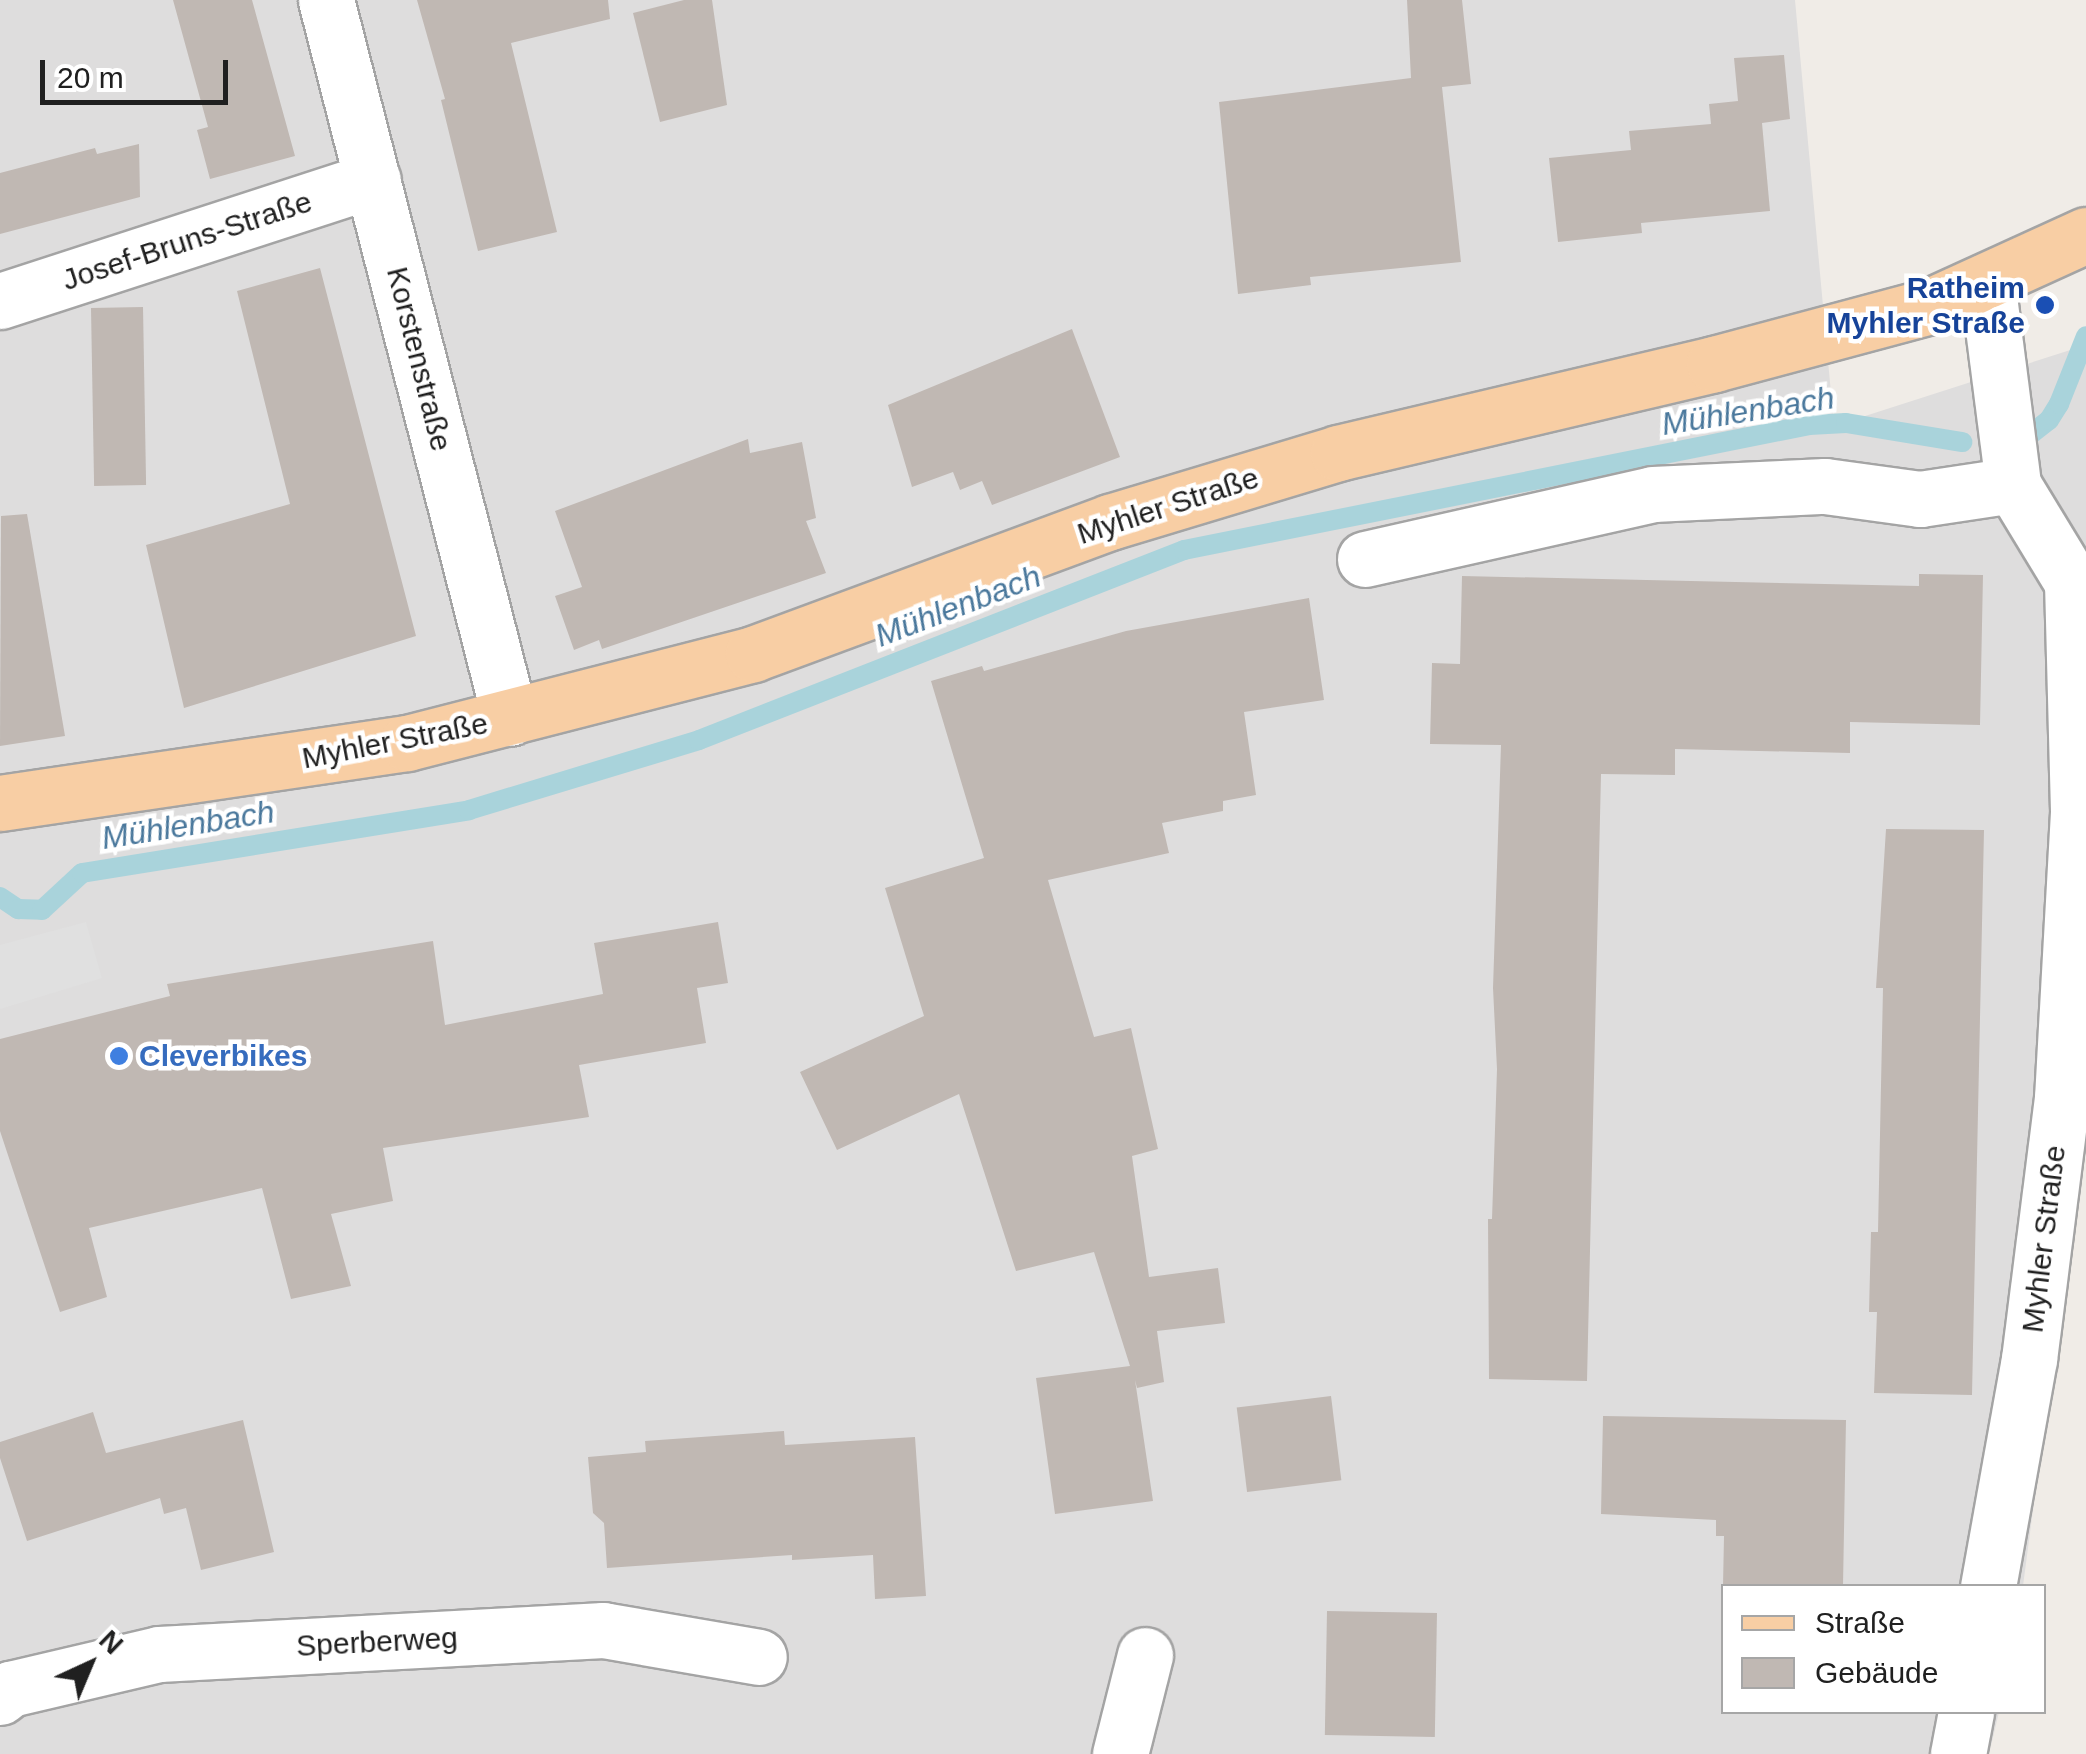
<!DOCTYPE html>
<meta charset="utf-8">
<style>
body{margin:0}
#map{position:relative;width:2086px;height:1754px;overflow:hidden;background:#f0ece7;font-family:Helvetica,sans-serif}
div>[style]{position:absolute}
.residential>*{inset:0;background:#dedddd}
.parking>*{inset:0;background:#e0e0e0}
.stream>*{height:20px;margin:-10px;padding:0 10px;transform-origin:10px;border-radius:10px;background:#a9d3db}
.building>*{inset:0;background:#c0b8b3;transform-origin:0 0}
.roads{filter:drop-shadow(2px 0 #a4a4a4) drop-shadow(-2px 0 #a4a4a4) drop-shadow(0 2px #a4a4a4) drop-shadow(0 -2px #a4a4a4)}
.minor>*{height:55px;margin:-27.5px;padding:0 27.5px;transform-origin:27.5px;border-radius:27.5px;background:#fff}
.major>*{height:55px;margin:-27.5px;padding:0 27.5px;transform-origin:27.5px;border-radius:27.5px;background:#f8cea4}
.dots>*{width:28px;height:28px;translate:-50% -50%;box-sizing:border-box;border:5px solid #fff;border-radius:50%}
span{translate:-50% -50%;white-space:nowrap;text-align:center;line-height:1.15;-webkit-text-stroke:9px #fff;paint-order:stroke}
.street-label{font-size:30px;color:#202020}
.transit-label{font-size:30px;color:#164399;font-weight:700}
.right{translate:-100% -50%;text-align:right}
.shop-label{font-size:30px;color:#366cbe;font-weight:700}
.left{translate:0 -50%;text-align:left}
.water-label{font-size:32px;color:#4a789c;font-style:italic}
.legend{position:absolute;left:1721px;top:1584px;width:325px;height:130px;box-sizing:border-box;background:#fff;border:2px solid #a6a6a6;margin:0;padding:12px 18px;list-style:none;font-size:30px;color:#202020}
.legend li{display:flex;align-items:center;gap:20px;height:50px}
.legend b{width:50px;border:2px solid #a6a6a6}
.north{position:absolute;left:40px;top:1614px;width:100px;height:100px;-webkit-text-stroke:8px #fff;paint-order:stroke;rotate:44deg;font-size:28px;font-weight:700;line-height:40px;text-align:center;color:#202020}
.north::after{content:'';display:block;margin:auto;width:35px;height:45px;background:#202020;clip-path:polygon(50% 0,100% 100%,50% 72%,0 100%)}
.scale{position:absolute;left:40px;top:60px;width:188px;height:45px;box-sizing:border-box;border:5px solid #202020;border-top:0;padding-left:12px;font-size:30px;line-height:35px;white-space:nowrap;color:#202020;-webkit-text-stroke:8px #fff;paint-order:stroke}
</style>
<div id="map">
<div class="residential">
<i style="clip-path:polygon(0 0,1795px 0,1834px 426px,2086px 345px,2086px 1042px,2076px 1183px,2023px 1586px,1724px 1586px,1724px 1712px,1999px 1712px,1989px 1754px,0 1754px)"></i>
</div>
<div class="parking">
<i style="clip-path:polygon(86px 922px,102px 978px,0 1009px,0 945px)"></i>
</div>
<div class="stream">
<i style="left:2027px;top:437px;width:28px;rotate:-38deg"></i>
<i style="left:2049px;top:420px;width:19px;rotate:-58deg"></i>
<i style="left:2059px;top:404px;width:73px;rotate:-68.3deg"></i>
<i style="left:0;top:897px;width:22px;rotate:34deg"></i>
<i style="left:18px;top:909px;width:24px;rotate:2deg"></i>
<i style="left:42px;top:910px;width:54px;rotate:-42.8deg"></i>
<i style="left:82px;top:873px;width:392px;rotate:-9.2deg"></i>
<i style="left:469px;top:810px;width:240px;rotate:-16.9deg"></i>
<i style="left:699px;top:740px;width:521px;rotate:-21.39deg"></i>
<i style="left:1184px;top:550px;width:637px;rotate:-11.31deg"></i>
<i style="left:1809px;top:425px;width:37px;rotate:-3deg"></i>
<i style="left:1846px;top:423px;width:118px;rotate:9.3deg"></i>
</div>
<div class="building">
<i style="clip-path:polygon(173px 0,252px 0,295px 156px,210px 179px,197px 130px,208px 127px)"></i>
<i style="clip-path:polygon(417px 0,608px 0,610px 19px,511px 43px,557px 232px,478px 251px,441px 100px,445px 99px)"></i>
<i style="clip-path:polygon(684px 0,712px 0,727px 105px,660px 122px,633px 13px)"></i>
<i style="clip-path:polygon(1407px 0,1462px 0,1471px 84px,1442px 87px,1461px 262px,1310px 277px,1311px 285px,1238px 294px,1219px 102px,1411px 78px)"></i>
<i style="clip-path:polygon(1784px 55px,1790px 119px,1762px 123px,1770px 211px,1641px 223px,1642px 233px,1558px 242px,1549px 158px,1631px 150px,1629px 131px,1711px 124px,1709px 104px,1738px 101px,1734px 58px)"></i>
<i style="clip-path:polygon(139px 144px,140px 197px,0 234px,0 173px,95px 148px,97px 154px)"></i>
<i style="clip-path:polygon(320px 268px,416px 636px,184px 708px,146px 545px,290px 504px,237px 291px)"></i>
<i style="left:143px;top:307px;width:178px;height:52px;rotate:89deg"></i>
<i style="clip-path:polygon(1072px 329px,1120px 457px,992px 505px,982px 481px,960px 490px,953px 472px,912px 487px,888px 405px)"></i>
<i style="clip-path:polygon(748px 439px,750px 453px,802px 442px,816px 518px,806px 521px,826px 573px,602px 649px,599px 640px,574px 650px,555px 596px,582px 587px,555px 511px)"></i>
<i style="clip-path:polygon(27px 514px,65px 736px,0 746px,1px 516px)"></i>
<i style="clip-path:polygon(1919px 574px,1983px 575px,1980px 725px,1850px 722px,1850px 753px,1675px 749px,1675px 775px,1601px 774px,1587px 1381px,1489px 1379px,1488px 1219px,1492px 1219px,1497px 1069px,1493px 988px,1501px 745px,1430px 744px,1432px 663px,1460px 664px,1462px 576px,1919px 586px)"></i>
<i style="clip-path:polygon(1309px 598px,1324px 700px,1244px 712px,1256px 795px,1223px 801px,1223px 811px,1162px 823px,1169px 853px,1048px 880px,1094px 1037px,1131px 1028px,1158px 1149px,1132px 1156px,1149px 1277px,1218px 1268px,1225px 1323px,1157px 1331px,1164px 1382px,1137px 1388px,1135px 1380px,1153px 1501px,1055px 1514px,1036px 1378px,1130px 1366px,1094px 1252px,1016px 1271px,959px 1094px,837px 1150px,800px 1072px,924px 1016px,885px 888px,984px 858px,931px 681px,982px 666px,984px 671px,1126px 631px)"></i>
<i style="clip-path:polygon(1886px 829px,1984px 830px,1972px 1395px,1874px 1393px,1877px 1312px,1869px 1312px,1871px 1232px,1878px 1232px,1883px 988px,1876px 988px)"></i>
<i style="clip-path:polygon(718px 922px,728px 983px,697px 988px,706px 1043px,579px 1065px,589px 1117px,383px 1148px,393px 1201px,331px 1214px,351px 1286px,291px 1299px,262px 1188px,89px 1228px,107px 1297px,60px 1312px,0 1131px,0 1039px,170px 996px,167px 984px,433px 941px,445px 1025px,603px 994px,594px 943px)"></i>
<i style="left:1331px;top:1396px;width:85px;height:95px;rotate:83deg"></i>
<i style="clip-path:polygon(93px 1412px,106px 1453px,243px 1420px,274px 1552px,201px 1570px,186px 1508px,164px 1514px,160px 1498px,27px 1541px,0 1458px,0 1442px)"></i>
<i style="clip-path:polygon(1603px 1416px,1846px 1420px,1843px 1586px,1723px 1586px,1724px 1536px,1716px 1536px,1716px 1520px,1601px 1514px)"></i>
<i style="clip-path:polygon(784px 1431px,785px 1445px,915px 1437px,926px 1596px,875px 1599px,873px 1555px,792px 1560px,792px 1555px,607px 1568px,604px 1523px,593px 1513px,588px 1457px,646px 1452px,645px 1441px)"></i>
<i style="left:1327px;top:1611px;width:110px;height:124px;rotate:1deg"></i>
</div>
<div class="roads">
<div class="minor">
<i style="left:326px;top:0;width:741px;rotate:75.63deg"></i>
<i style="left:1987px;top:281px;width:206px;rotate:82.7deg"></i>
<i style="left:2013px;top:485px;width:114px;rotate:58.7deg"></i>
<i style="left:2072px;top:582px;width:230px;rotate:88.5deg"></i>
<i style="left:2078px;top:812px;width:286px;rotate:93.2deg"></i>
<i style="left:2062px;top:1098px;width:263px;rotate:97.2deg"></i>
<i style="left:2029px;top:1359px;width:231px;rotate:100.2deg"></i>
<i style="left:0;top:301px;width:392px;rotate:-18deg"></i>
<i style="left:1365px;top:559px;width:295px;rotate:-12.7deg"></i>
<i style="left:1653px;top:494px;width:172px;rotate:-2.7deg"></i>
<i style="left:1825px;top:486px;width:96px;rotate:7.8deg"></i>
<i style="left:1920px;top:499px;width:94px;rotate:-8.6deg"></i>
<i style="left:0;top:1697px;width:13px;rotate:-39deg"></i>
<i style="left:10px;top:1689px;width:153px;rotate:-13.2deg"></i>
<i style="left:159px;top:1654px;width:445px;rotate:-3.1deg"></i>
<i style="left:603px;top:1630px;width:158px;rotate:9.8deg"></i>
<i style="left:1120px;top:1754px;width:102px;rotate:-75.8deg"></i>
<i style="left:1958px;top:1754px;width:43px;rotate:-79.2deg"></i>
</div>
<div class="major">
<i style="left:0;top:803px;width:411px;rotate:-8.4deg"></i>
<i style="left:407px;top:743px;width:357px;rotate:-14.4deg"></i>
<i style="left:753px;top:654px;width:381px;rotate:-20.3deg"></i>
<i style="left:1110px;top:522px;width:238px;rotate:-16.8deg"></i>
<i style="left:1338px;top:453px;width:386px;rotate:-13.3deg"></i>
<i style="left:1714px;top:364px;width:224px;rotate:-15deg"></i>
<i style="left:1930px;top:306px;width:171px;rotate:-24.5deg"></i>
</div>
</div>
<div class="dots">
<i style="left:2045px;top:305px;background:#1a4fb4"></i>
<i style="left:119px;top:1056px;background:#3f7fe0"></i>
</div>
<div class="street-label">
<span style="left:187px;top:241px;rotate:-18deg">Josef-Bruns-Straße</span>
<span style="left:419px;top:359px;rotate:76deg">Korstenstraße</span>
<span style="left:1168px;top:506px;rotate:-18deg">Myhler Straße</span>
<span style="left:395px;top:741px;rotate:-11deg">Myhler Straße</span>
<span style="left:2044px;top:1239px;rotate:-83deg">Myhler Straße</span>
<span style="left:377px;top:1642px;rotate:-3deg">Sperberweg</span>
</div>
<div class="transit-label">
<span class="right" style="left:2025px;top:305px">Ratheim<br>Myhler Straße</span>
</div>
<div class="shop-label">
<span class="left" style="left:139px;top:1056px">Cleverbikes</span>
</div>
<div class="water-label">
<span style="left:1748px;top:411px;rotate:-9deg">Mühlenbach</span>
<span style="left:958px;top:606px;rotate:-21deg">Mühlenbach</span>
<span style="left:188px;top:825px;rotate:-9deg">Mühlenbach</span>
</div>
<ul class="legend">
<li><b style="height:12px;background:#f8cea4"></b>Straße</li>
<li><b style="height:28px;background:#c0b8b3"></b>Gebäude</li>
</ul>
<div class="north">N</div>
<div class="scale">20 m</div>
</div>
